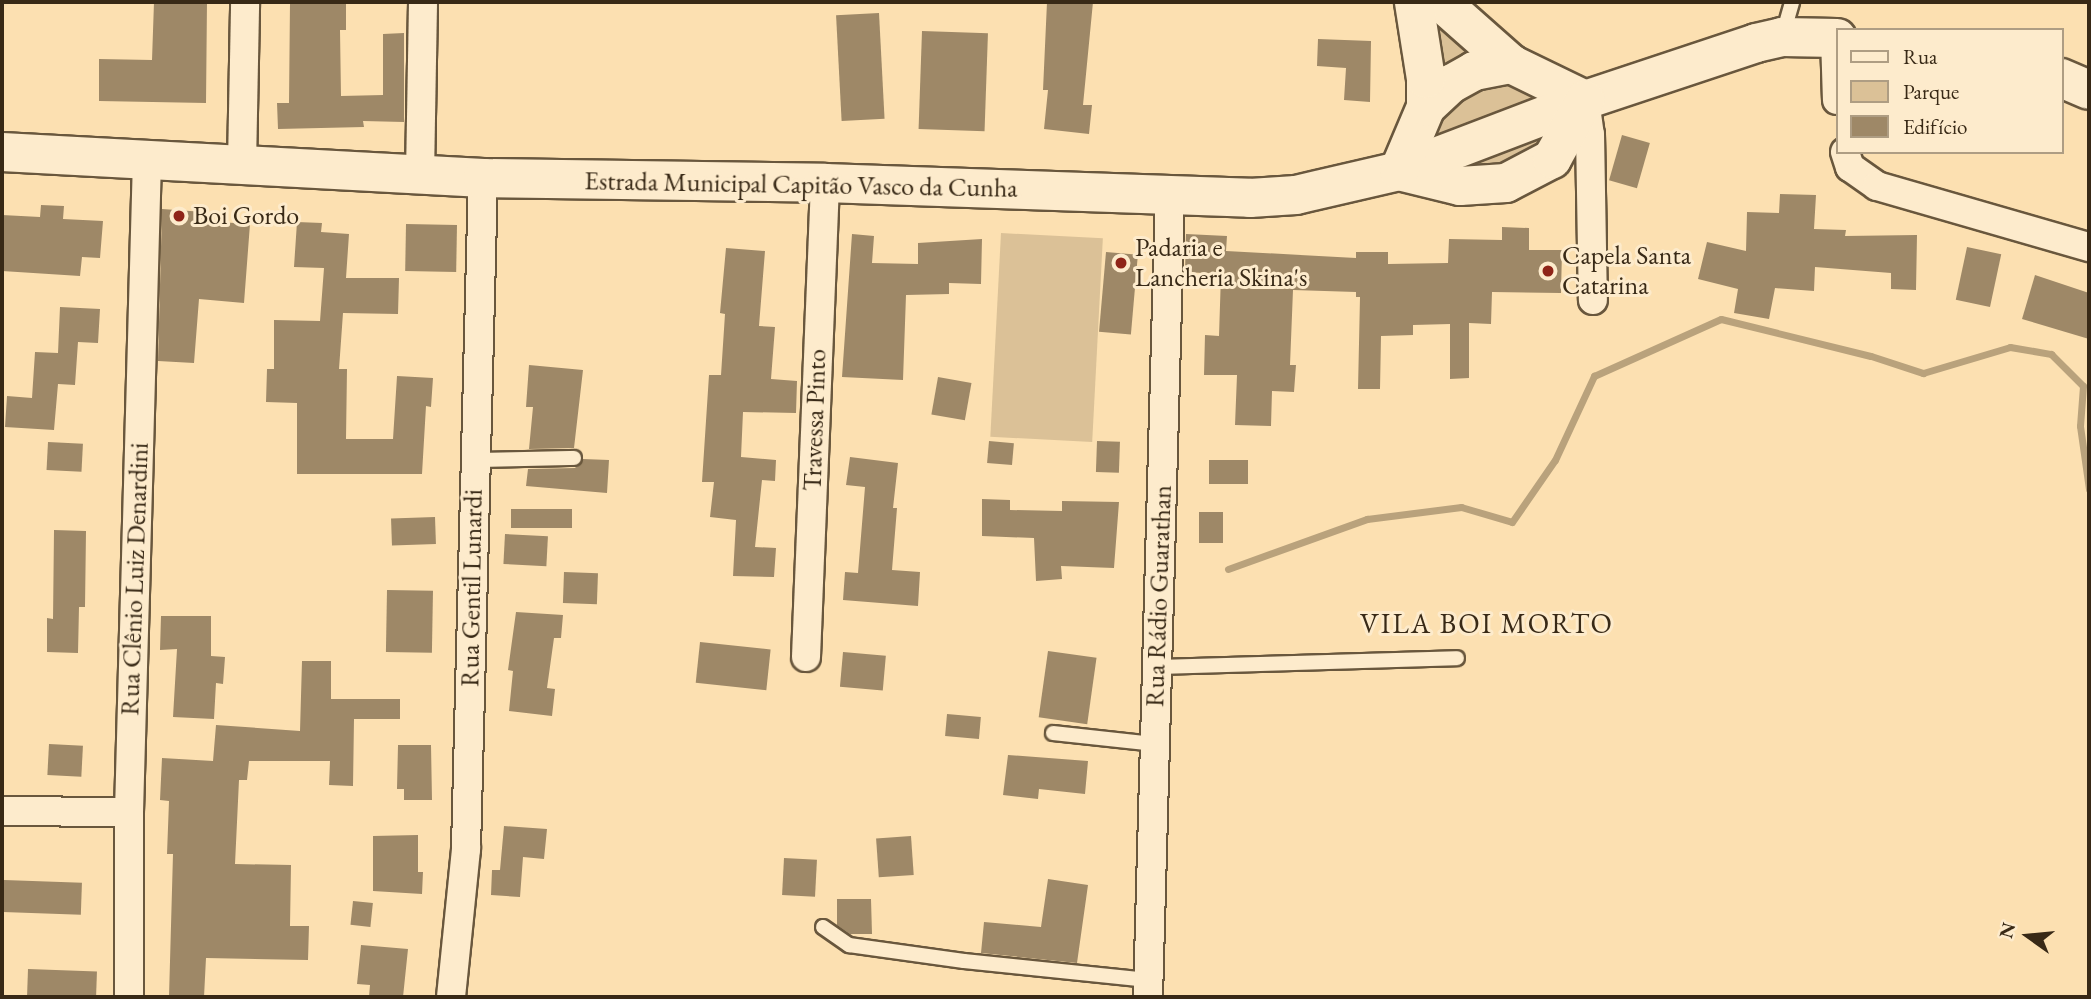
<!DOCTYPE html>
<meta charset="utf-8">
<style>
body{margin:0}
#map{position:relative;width:2091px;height:999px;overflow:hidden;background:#fce0b1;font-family:"EB Garamond",serif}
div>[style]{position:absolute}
.green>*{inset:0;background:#dbc197;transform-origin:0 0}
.stream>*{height:7px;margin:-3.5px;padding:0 3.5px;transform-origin:3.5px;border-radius:3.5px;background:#b9a27c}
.building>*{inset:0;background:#9e8867;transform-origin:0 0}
.roads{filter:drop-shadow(2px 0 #69573d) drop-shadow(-2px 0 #69573d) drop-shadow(0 2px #69573d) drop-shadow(0 -2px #69573d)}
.lane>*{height:14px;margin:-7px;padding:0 7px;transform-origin:7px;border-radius:7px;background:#fdebcc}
.street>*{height:28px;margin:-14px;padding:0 14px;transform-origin:14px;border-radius:14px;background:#fdebcc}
.secondary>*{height:38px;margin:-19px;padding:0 19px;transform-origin:19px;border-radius:19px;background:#fdebcc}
.dots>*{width:19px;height:19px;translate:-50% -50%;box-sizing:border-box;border:4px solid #fdebcc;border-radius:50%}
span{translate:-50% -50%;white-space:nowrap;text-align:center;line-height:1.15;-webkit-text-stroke:6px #fdebcc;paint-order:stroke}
.street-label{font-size:26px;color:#382916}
.poi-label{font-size:26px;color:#382916}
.left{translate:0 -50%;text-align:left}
.neighbourhood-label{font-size:28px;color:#382916;letter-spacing:2px}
.frame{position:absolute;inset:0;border:4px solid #382916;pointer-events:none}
.legend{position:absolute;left:1836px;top:28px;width:228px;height:126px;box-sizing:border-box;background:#fdebcc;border:2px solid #ae9d83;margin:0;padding:9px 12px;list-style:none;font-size:21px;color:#382916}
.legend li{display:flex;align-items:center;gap:14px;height:35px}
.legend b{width:35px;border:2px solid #ae9d83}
.north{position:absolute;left:1993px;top:901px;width:70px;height:70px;-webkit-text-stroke:5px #fdebcc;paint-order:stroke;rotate:285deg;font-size:19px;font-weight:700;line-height:28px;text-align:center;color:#382916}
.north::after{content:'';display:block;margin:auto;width:24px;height:32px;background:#382916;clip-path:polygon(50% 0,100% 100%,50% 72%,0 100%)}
</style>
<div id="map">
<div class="green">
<i style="clip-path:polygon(1427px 2px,1485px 61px,1437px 83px)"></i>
<i style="clip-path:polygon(1505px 82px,1542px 97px,1431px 138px,1431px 126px,1463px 93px)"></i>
<i style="clip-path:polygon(1552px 132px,1552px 144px,1503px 173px,1451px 168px)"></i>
<i style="left:1001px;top:233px;width:102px;height:204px;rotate:3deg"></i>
</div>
<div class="stream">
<i style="left:1228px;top:569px;width:148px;rotate:-19.8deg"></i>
<i style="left:1367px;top:519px;width:95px;rotate:-7.3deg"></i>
<i style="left:1461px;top:507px;width:53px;rotate:16.4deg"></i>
<i style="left:1512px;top:522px;width:75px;rotate:-55.3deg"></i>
<i style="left:1555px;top:460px;width:93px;rotate:-65.1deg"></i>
<i style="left:1594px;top:376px;width:139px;rotate:-24.2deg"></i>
<i style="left:1721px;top:319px;width:154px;rotate:13.9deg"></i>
<i style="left:1871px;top:356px;width:55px;rotate:18.1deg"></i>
<i style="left:1923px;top:373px;width:91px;rotate:-16.6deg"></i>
<i style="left:2010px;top:347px;width:42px;rotate:9.7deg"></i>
<i style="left:2051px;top:354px;width:45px;rotate:45deg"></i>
<i style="left:2083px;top:386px;width:40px;rotate:94.3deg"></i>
<i style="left:2080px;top:426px;width:64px;rotate:81.9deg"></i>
</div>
<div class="building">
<i style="clip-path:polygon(154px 2px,207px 2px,206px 103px,99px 101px,99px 59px,152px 60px)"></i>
<i style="clip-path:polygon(290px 2px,346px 2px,346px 30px,340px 30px,341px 96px,383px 95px,383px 34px,404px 33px,404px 122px,363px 121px,364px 127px,278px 129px,277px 103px,289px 103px)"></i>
<i style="clip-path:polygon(1047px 2px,1093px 2px,1083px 105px,1092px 105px,1089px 134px,1044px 129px,1048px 90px,1043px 90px)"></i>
<i style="left:879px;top:13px;width:106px;height:43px;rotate:87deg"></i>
<i style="left:922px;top:31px;width:66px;height:98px;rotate:2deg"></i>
<i style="clip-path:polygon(1318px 39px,1371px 41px,1370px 102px,1344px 100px,1346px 68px,1317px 66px)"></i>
<i style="left:1622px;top:135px;width:29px;height:47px;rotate:16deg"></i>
<i style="clip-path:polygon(1780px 194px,1816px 195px,1814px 229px,1846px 230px,1845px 236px,1917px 235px,1916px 290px,1891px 289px,1891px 273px,1815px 267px,1814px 291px,1775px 288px,1769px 319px,1734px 313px,1738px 289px,1698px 279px,1707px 242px,1746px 251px,1747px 212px,1779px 213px)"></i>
<i style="clip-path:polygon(41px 205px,64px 206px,63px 219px,103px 221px,100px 258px,82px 257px,80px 276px,2px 271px,2px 215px,40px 217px)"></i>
<i style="clip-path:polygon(162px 209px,204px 212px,203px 221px,250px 224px,244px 303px,199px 299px,194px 363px,158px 361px)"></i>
<i style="clip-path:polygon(297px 222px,322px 223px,321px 232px,349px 234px,346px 278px,399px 278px,398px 314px,343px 313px,339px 369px,347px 369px,346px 439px,393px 439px,397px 376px,433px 378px,431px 407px,426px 406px,422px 474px,297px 474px,297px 403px,266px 402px,267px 369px,274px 369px,274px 320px,320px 321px,324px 268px,294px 267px)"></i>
<i style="left:406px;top:224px;width:51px;height:47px;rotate:1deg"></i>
<i style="clip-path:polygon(1502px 227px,1529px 228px,1529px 250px,1562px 250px,1561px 293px,1492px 292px,1491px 324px,1469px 323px,1469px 378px,1450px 379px,1450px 324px,1413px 325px,1413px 335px,1381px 336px,1380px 389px,1358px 389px,1360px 297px,1356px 297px,1356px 292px,1293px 290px,1290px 365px,1296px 365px,1294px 392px,1272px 391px,1271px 426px,1235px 425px,1237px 375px,1204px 375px,1205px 335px,1219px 336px,1221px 274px,1185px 272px,1186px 234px,1227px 236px,1226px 251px,1356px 258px,1356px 252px,1388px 252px,1388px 264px,1448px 263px,1449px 239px,1502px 240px)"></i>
<i style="clip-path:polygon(852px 234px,874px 236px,872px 263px,918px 264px,918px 243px,982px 239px,981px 284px,949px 283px,949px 294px,906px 295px,903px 380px,842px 377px)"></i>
<i style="left:1967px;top:247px;width:35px;height:54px;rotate:12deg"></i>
<i style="clip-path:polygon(726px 248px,765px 251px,759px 326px,775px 327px,771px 379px,797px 381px,796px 413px,743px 412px,741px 457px,776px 460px,775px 481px,762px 480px,755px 547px,776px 548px,774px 577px,733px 576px,736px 520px,710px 517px,714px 482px,702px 482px,709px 375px,721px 375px,725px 314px,720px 313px)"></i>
<i style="left:1106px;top:252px;width:32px;height:80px;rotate:5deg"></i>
<i style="clip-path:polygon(2035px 275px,2089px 293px,2089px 339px,2022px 319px)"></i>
<i style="clip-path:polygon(60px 307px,100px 309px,98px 343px,78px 342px,75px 385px,58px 384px,54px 430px,5px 427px,7px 396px,32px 398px,35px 352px,58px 353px)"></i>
<i style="clip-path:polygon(529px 365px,583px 370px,574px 448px,529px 449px,533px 407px,526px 407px)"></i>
<i style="left:938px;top:377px;width:34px;height:38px;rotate:10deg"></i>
<i style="left:989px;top:441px;width:25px;height:22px;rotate:5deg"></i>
<i style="left:1097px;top:441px;width:23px;height:31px;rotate:2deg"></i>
<i style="left:48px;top:442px;width:35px;height:28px;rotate:3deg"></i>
<i style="clip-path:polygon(850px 457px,898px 463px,893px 508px,897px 508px,892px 570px,920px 572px,918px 606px,843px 600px,845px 572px,858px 573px,865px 487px,846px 485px)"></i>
<i style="clip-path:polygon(583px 459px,609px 460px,607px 493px,526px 486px,528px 469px,575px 468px)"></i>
<i style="left:1248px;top:460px;width:24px;height:39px;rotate:90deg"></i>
<i style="clip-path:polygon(982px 499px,1010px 500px,1010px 510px,1062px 511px,1062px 501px,1119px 502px,1114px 568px,1061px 566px,1062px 579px,1036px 581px,1034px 538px,982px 536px)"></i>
<i style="left:572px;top:509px;width:19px;height:61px;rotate:90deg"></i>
<i style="left:1199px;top:512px;width:24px;height:31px"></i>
<i style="left:435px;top:517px;width:27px;height:44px;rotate:88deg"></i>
<i style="clip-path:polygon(54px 530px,86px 531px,85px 607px,79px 607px,78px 653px,47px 652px,47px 618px,53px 619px)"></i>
<i style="left:505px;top:534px;width:43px;height:30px;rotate:3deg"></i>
<i style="left:564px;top:572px;width:34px;height:31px;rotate:2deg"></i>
<i style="left:387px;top:590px;width:46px;height:62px;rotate:1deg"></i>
<i style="clip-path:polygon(516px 612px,563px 615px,561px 638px,554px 638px,547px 688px,555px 689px,552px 716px,509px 711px,513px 671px,508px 670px)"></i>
<i style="clip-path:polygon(161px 616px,211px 616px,211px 656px,225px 657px,223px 684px,216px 683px,214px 719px,173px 717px,177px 649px,160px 650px)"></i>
<i style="left:700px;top:642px;width:71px;height:41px;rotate:6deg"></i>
<i style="left:1048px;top:651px;width:49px;height:67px;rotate:8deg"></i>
<i style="left:843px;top:652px;width:43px;height:35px;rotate:5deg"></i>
<i style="clip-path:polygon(302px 661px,331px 661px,331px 699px,400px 699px,400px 719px,354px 719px,353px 786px,329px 785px,330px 761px,249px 761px,247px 780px,239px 780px,235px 864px,291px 865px,290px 926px,309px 926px,308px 960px,206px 958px,204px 997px,169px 997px,173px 854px,167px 854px,169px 801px,160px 800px,162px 758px,213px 761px,216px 725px,300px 731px)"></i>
<i style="left:947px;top:714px;width:34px;height:22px;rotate:5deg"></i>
<i style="left:49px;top:744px;width:34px;height:31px;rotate:3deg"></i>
<i style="clip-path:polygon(398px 745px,431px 745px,432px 800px,404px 800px,404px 789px,397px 789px)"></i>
<i style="clip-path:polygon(1008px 755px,1088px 761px,1085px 794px,1039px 789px,1038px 799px,1003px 795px)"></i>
<i style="clip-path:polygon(504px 826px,547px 829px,544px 859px,523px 857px,520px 897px,491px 895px,492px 870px,500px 870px)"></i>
<i style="clip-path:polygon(418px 835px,418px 872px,423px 872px,422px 894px,373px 891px,373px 836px)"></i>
<i style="left:911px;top:836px;width:39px;height:35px;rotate:86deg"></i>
<i style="left:784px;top:858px;width:33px;height:37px;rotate:3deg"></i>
<i style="clip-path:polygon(1048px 879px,1088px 885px,1077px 963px,981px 953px,984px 922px,1041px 927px)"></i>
<i style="left:4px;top:880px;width:78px;height:32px;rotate:2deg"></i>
<i style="clip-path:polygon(837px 899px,871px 899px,872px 934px,850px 934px,837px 925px)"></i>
<i style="left:353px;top:901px;width:20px;height:24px;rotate:6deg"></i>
<i style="clip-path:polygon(361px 945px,408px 949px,403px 997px,369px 997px,370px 985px,357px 984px)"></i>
<i style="left:28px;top:969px;width:69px;height:28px;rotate:2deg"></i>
</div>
<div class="roads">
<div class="lane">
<i style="left:1783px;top:34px;width:33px;rotate:-74deg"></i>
<i style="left:475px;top:460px;width:99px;rotate:-1.2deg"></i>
<i style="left:1157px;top:667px;width:300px;rotate:-1.7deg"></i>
<i style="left:1053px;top:733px;width:103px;rotate:6.2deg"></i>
<i style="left:823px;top:927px;width:32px;rotate:35deg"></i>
<i style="left:849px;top:945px;width:116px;rotate:7.9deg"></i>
<i style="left:964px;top:961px;width:185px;rotate:5.9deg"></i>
</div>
<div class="street">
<i style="left:1835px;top:37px;width:63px;rotate:88.2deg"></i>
<i style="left:1585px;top:100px;width:34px;rotate:82deg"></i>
<i style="left:1590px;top:134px;width:166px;rotate:89deg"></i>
<i style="left:1845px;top:152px;width:16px;rotate:72deg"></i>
<i style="left:1850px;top:167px;width:33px;rotate:35deg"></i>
<i style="left:1877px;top:186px;width:221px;rotate:16.1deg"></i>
<i style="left:242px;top:165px;width:163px;rotate:-88.9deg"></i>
<i style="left:420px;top:175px;width:173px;rotate:-89deg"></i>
<i style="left:806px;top:657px;width:474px;rotate:-87.7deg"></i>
<i style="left:2px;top:811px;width:127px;rotate:0.5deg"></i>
<i style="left:129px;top:997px;width:185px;rotate:-90deg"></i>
<i style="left:129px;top:812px;width:652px;rotate:-88.42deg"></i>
<i style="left:451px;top:997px;width:149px;rotate:-84.2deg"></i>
<i style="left:466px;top:849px;width:671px;rotate:-88.55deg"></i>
<i style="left:1148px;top:997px;width:802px;rotate:-88.43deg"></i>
</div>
<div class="secondary">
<i style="left:1441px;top:2px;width:94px;rotate:41.5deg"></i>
<i style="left:1511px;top:64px;width:82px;rotate:25.9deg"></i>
<i style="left:2061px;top:78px;width:30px;rotate:23deg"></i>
<i style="left:1426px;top:107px;width:34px;rotate:-43deg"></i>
<i style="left:1451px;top:84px;width:26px;rotate:-29deg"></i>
<i style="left:1474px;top:71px;width:38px;rotate:-11deg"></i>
<i style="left:2px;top:152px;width:482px;rotate:3.1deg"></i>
<i style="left:483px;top:178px;width:342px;rotate:0.8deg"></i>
<i style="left:825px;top:183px;width:425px;rotate:2deg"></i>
<i style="left:1250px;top:198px;width:46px;rotate:-3.7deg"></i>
<i style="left:1296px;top:195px;width:106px;rotate:-13.1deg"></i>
<i style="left:1399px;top:171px;width:199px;rotate:-20.9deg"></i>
<i style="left:1585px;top:100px;width:180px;rotate:-18.4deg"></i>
<i style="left:1756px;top:43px;width:27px;rotate:-13deg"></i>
<i style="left:1782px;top:37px;width:55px;rotate:1deg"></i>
<i style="left:1399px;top:171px;width:63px;rotate:13.8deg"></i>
<i style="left:1460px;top:186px;width:46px;rotate:-3.7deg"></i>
<i style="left:1506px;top:183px;width:52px;rotate:-27.6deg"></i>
<i style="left:1552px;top:159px;width:68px;rotate:-60.8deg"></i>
<i style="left:1399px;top:171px;width:69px;rotate:-67.1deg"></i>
<i style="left:1426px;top:107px;width:28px;rotate:-90deg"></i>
<i style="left:1426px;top:79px;width:78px;rotate:-98.9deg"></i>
</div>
</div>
<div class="dots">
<i style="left:179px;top:216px;background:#8f2418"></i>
<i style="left:1121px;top:263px;background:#8f2418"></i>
<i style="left:1548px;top:271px;background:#8f2418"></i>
</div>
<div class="street-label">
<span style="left:801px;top:185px;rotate:1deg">Estrada Municipal Capitão Vasco da Cunha</span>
<span style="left:815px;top:420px;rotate:-88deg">Travessa Pinto</span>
<span style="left:135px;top:579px;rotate:-88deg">Rua Clênio Luiz Denardini</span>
<span style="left:472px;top:588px;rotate:-89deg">Rua Gentil Lunardi</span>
<span style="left:1159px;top:596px;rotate:-88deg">Rua Rádio Guarathan</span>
</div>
<div class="poi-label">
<span class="left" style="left:193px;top:216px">Boi Gordo</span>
<span class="left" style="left:1135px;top:263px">Padaria e<br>Lancheria Skina's</span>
<span class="left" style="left:1562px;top:271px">Capela Santa<br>Catarina</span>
</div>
<div class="neighbourhood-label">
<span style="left:1487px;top:623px">VILA BOI MORTO</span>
</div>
<div class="frame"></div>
<ul class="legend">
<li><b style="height:9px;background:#fdebcc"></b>Rua</li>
<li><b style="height:19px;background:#dbc197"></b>Parque</li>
<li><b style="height:19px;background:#9e8867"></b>Edifício</li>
</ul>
<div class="north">N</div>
</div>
